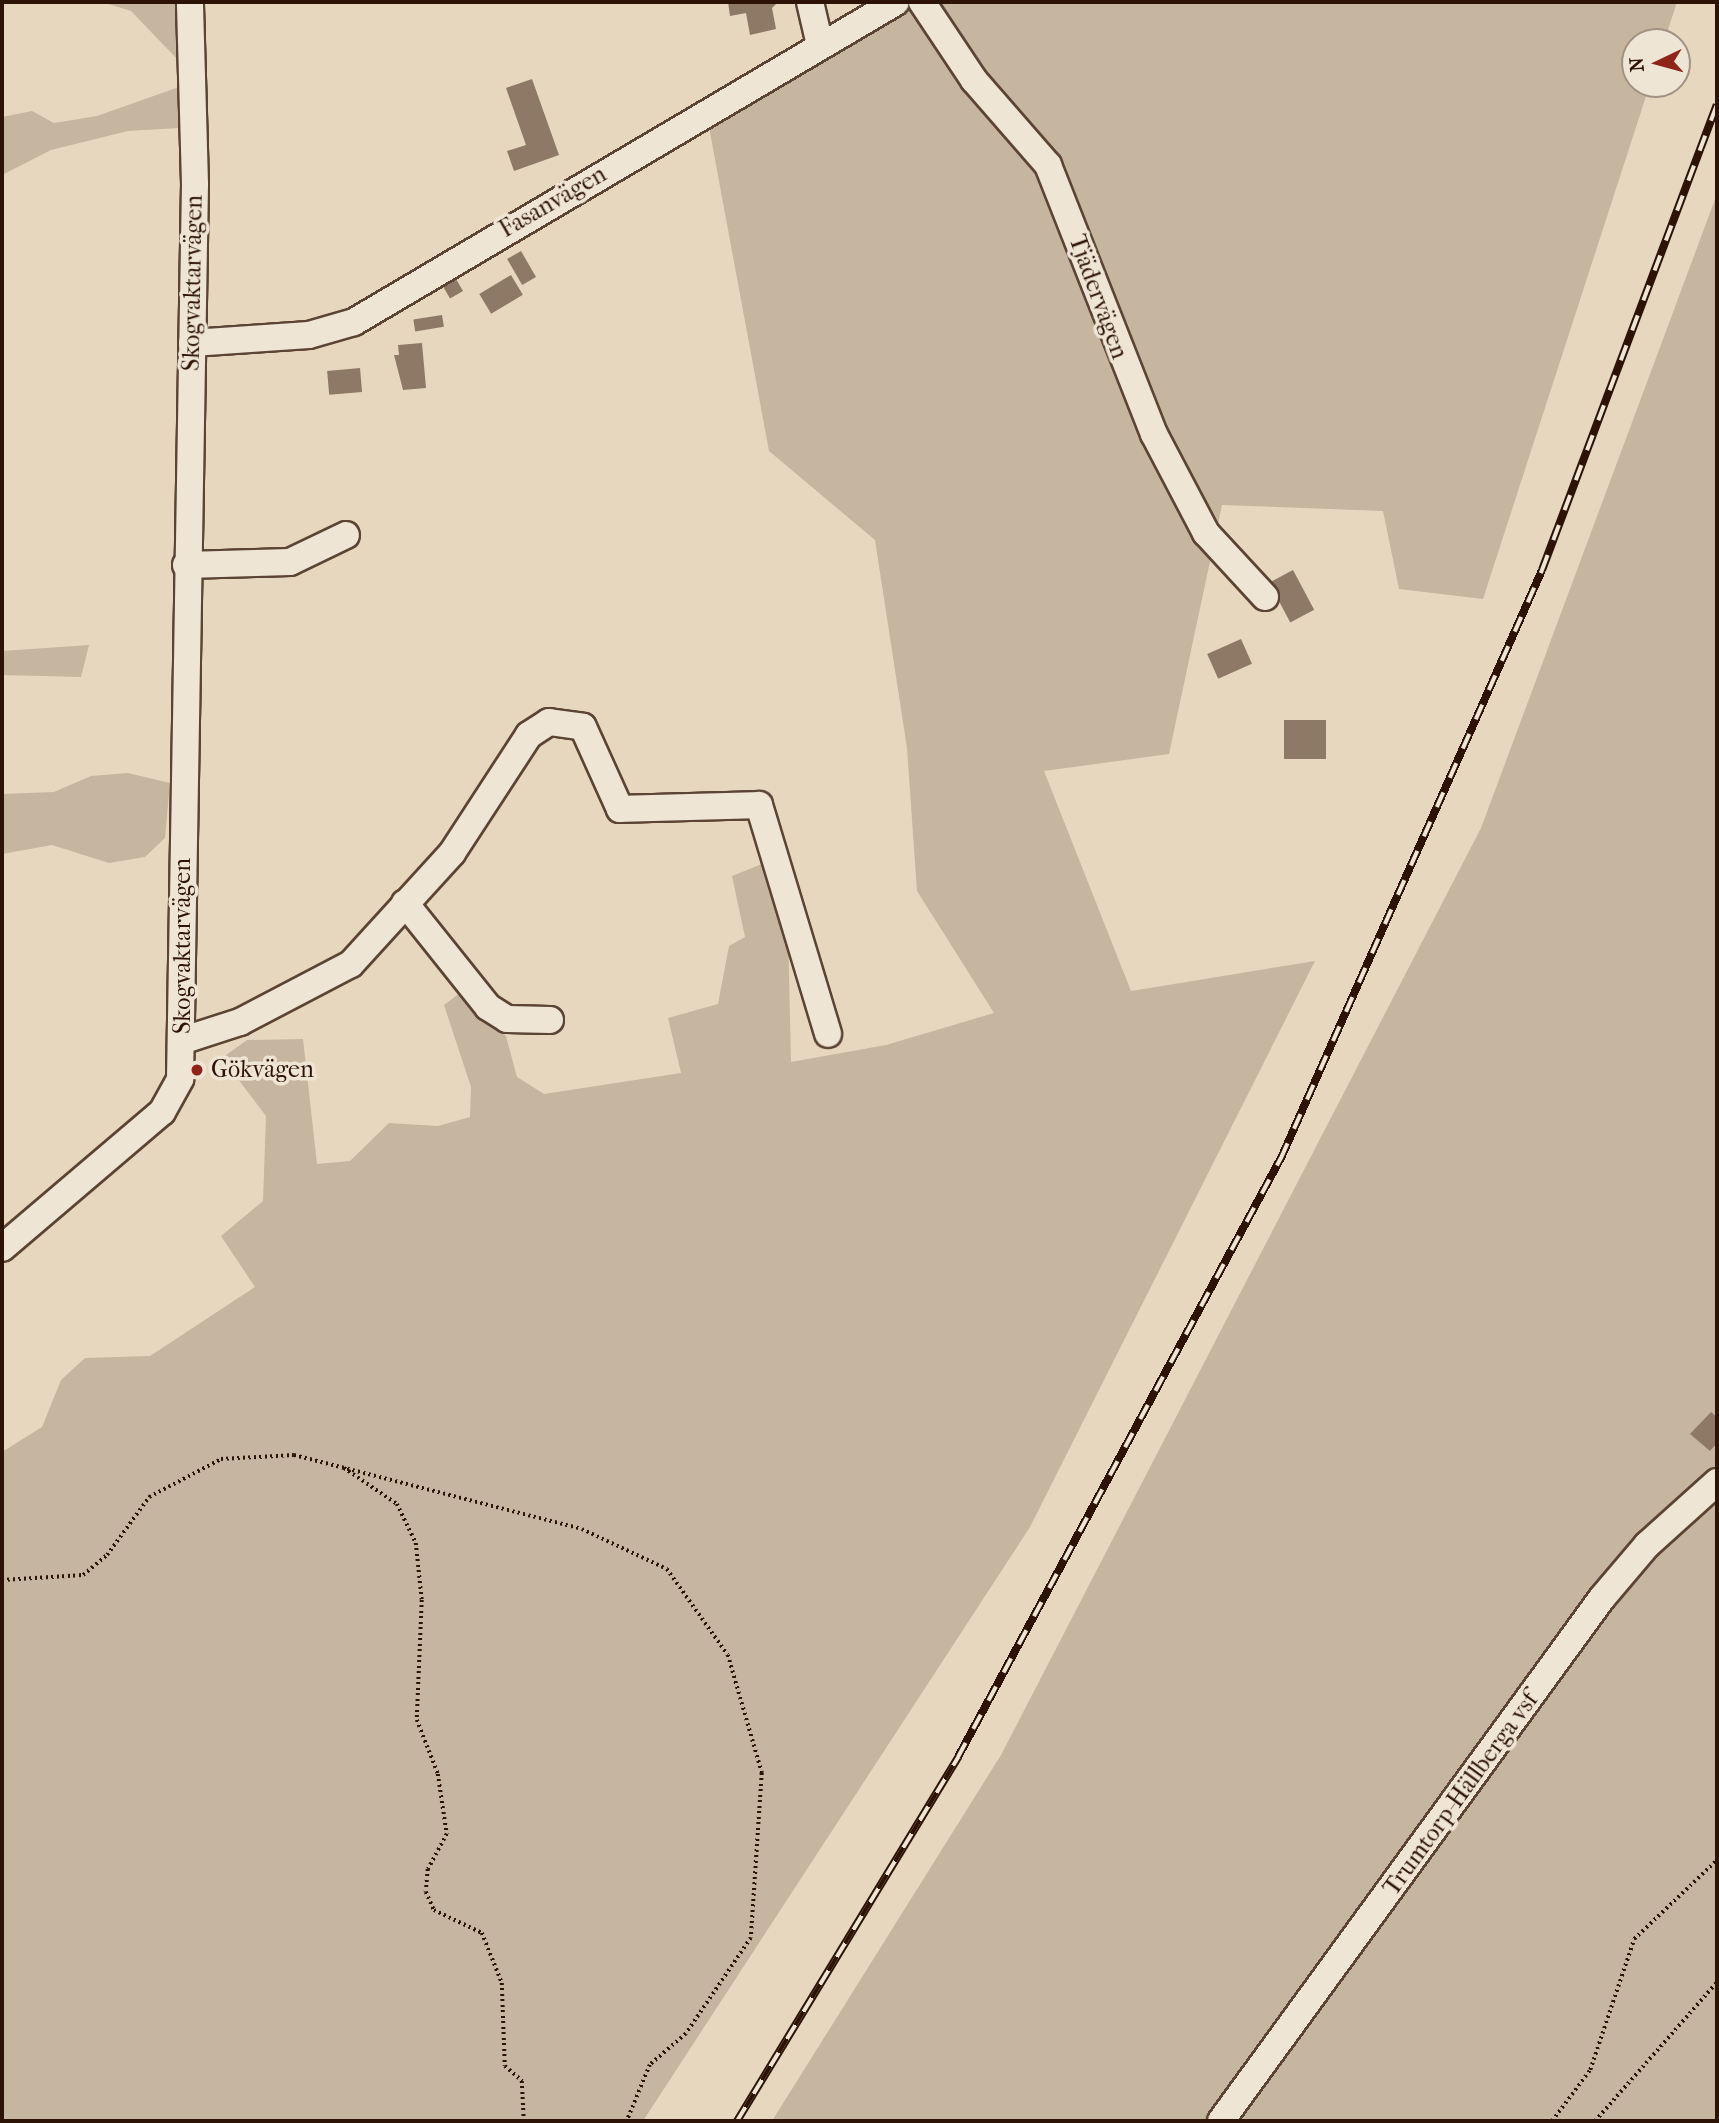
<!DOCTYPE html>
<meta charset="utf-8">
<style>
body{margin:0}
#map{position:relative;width:1719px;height:2123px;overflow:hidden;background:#e7d7be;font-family:"IM FELL French Canon",serif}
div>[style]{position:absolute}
.green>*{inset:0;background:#c7b69f}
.building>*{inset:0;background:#8d7965;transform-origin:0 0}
.path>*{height:3.5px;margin-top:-1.75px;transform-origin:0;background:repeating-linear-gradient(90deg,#2c1305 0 2px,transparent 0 5.5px)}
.roads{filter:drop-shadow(2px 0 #5b4433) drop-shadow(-2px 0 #5b4433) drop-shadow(0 2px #5b4433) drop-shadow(0 -2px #5b4433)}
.minor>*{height:26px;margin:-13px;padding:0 13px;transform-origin:13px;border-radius:13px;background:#efe5d5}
.rail>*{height:8px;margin-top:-4px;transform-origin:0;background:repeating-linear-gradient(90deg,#efe5d5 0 16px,#2c1305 0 32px);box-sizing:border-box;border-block:2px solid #2c1305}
.dots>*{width:19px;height:19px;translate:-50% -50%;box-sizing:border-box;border:4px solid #efe5d5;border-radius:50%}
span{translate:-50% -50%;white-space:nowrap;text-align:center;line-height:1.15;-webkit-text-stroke:7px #efe5d5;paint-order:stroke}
.street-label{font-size:24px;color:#2c1305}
.poi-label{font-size:24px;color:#2c1305}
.left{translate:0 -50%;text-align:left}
.frame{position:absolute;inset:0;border:4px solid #2c1305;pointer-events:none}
.north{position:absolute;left:1621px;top:28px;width:70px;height:70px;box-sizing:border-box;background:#efe5d5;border:2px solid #a19182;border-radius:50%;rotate:265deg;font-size:19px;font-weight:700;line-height:28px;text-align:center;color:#2c1305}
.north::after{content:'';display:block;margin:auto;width:24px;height:32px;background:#8f2418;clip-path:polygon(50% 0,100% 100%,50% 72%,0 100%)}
</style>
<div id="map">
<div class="green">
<i style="clip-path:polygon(102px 2px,176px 2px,179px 61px,131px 11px)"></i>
<i style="clip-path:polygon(906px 2px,1677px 2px,1664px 42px,1635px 42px,1635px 84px,1650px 84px,1483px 599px,1399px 589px,1383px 511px,1222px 505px,1169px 754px,1044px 771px,1131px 991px,1315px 961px,1030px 1527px,643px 2121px,2px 2121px,2px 1452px,42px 1427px,61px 1380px,85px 1358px,150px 1356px,255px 1287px,221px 1236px,263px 1201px,266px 1116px,222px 1058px,247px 1040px,303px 1039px,317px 1164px,350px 1161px,389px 1123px,438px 1126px,470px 1117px,471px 1087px,444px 1005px,460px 993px,506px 1036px,517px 1077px,544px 1094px,681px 1073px,668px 1018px,718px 1004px,729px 946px,745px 937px,732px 876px,762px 864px,770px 867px,788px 929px,791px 1062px,886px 1045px,994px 1013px,917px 891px,907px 748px,875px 540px,769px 451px,709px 127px)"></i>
<i style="clip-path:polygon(179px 87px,179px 128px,128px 131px,51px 150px,2px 175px,2px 117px,32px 111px,54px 123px,97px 116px)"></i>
<i style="clip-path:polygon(1717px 194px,1717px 2121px,772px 2121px,1001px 1755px,1481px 828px)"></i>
<i style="clip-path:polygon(89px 645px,81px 677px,2px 675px,2px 651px)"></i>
<i style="clip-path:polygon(128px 773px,170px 783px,165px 838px,145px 857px,109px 863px,52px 845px,2px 854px,2px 794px,54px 792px,91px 776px)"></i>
</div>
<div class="building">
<i style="clip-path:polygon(728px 2px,778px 2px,772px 8px,776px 29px,750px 35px,746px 13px,730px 16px)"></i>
<i style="clip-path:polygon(532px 79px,559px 155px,514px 171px,507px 151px,526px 145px,506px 88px)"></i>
<i style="left:521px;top:251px;width:30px;height:16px;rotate:60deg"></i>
<i style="left:511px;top:275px;width:23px;height:37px;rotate:59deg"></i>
<i style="left:456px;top:279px;width:14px;height:15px;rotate:60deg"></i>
<i style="left:442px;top:315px;width:12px;height:29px;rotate:81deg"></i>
<i style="clip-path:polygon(422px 343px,426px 388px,403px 390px,394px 355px,399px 355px,398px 345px)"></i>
<i style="left:360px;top:368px;width:24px;height:33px;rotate:85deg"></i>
<i style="left:1293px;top:570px;width:45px;height:27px;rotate:62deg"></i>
<i style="left:1241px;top:639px;width:27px;height:37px;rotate:66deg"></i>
<i style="left:1284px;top:720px;width:42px;height:39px"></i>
<i style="clip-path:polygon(1711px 1412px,1717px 1417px,1717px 1443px,1710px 1451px,1690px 1434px)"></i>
</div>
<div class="path">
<i style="left:344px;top:1468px;width:64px;rotate:34.2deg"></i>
<i style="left:397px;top:1504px;width:43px;rotate:64deg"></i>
<i style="left:416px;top:1543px;width:57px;rotate:84deg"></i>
<i style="left:422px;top:1600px;width:120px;rotate:92.4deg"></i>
<i style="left:417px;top:1720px;width:58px;rotate:68.7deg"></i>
<i style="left:438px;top:1774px;width:61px;rotate:81.5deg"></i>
<i style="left:447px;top:1834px;width:40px;rotate:118deg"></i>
<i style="left:428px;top:1869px;width:23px;rotate:95deg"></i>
<i style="left:426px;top:1892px;width:20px;rotate:66deg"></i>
<i style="left:434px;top:1910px;width:53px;rotate:25.6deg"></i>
<i style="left:482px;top:1933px;width:54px;rotate:68.2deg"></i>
<i style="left:502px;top:1983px;width:83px;rotate:87.9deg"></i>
<i style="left:505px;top:2066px;width:23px;rotate:41deg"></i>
<i style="left:522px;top:2081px;width:40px;rotate:87.1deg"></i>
<i style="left:2px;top:1580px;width:81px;rotate:-3.5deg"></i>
<i style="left:83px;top:1575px;width:31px;rotate:-40deg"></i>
<i style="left:107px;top:1555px;width:72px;rotate:-54.1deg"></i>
<i style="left:149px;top:1497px;width:81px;rotate:-27.8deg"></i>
<i style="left:221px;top:1459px;width:73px;rotate:-3.1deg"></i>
<i style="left:294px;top:1455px;width:297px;rotate:14.4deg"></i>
<i style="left:582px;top:1529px;width:94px;rotate:25.2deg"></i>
<i style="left:667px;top:1569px;width:105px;rotate:54.7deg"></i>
<i style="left:728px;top:1655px;width:123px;rotate:73.9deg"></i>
<i style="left:762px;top:1773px;width:165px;rotate:93.8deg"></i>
<i style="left:751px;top:1938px;width:116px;rotate:124.1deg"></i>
<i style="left:686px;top:2034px;width:48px;rotate:139.3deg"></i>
<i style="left:650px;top:2065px;width:61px;rotate:112.3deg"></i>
<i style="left:2px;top:2118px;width:3px;rotate:90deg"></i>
<i style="left:1552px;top:2121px;width:64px;rotate:-53.3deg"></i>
<i style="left:1590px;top:2070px;width:138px;rotate:-71.4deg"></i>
<i style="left:1634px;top:1939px;width:115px;rotate:-43.6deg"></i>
<i style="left:1595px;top:2121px;width:185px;rotate:-48.7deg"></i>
</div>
<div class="roads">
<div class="minor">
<i style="left:810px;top:2px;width:44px;rotate:76.9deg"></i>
<i style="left:922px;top:2px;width:94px;rotate:56.3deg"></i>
<i style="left:974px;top:80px;width:113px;rotate:49deg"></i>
<i style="left:1048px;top:165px;width:289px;rotate:68.5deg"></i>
<i style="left:1154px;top:434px;width:112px;rotate:62.3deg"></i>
<i style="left:1206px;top:533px;width:87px;rotate:47.3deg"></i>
<i style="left:192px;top:343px;width:117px;rotate:-3.9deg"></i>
<i style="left:309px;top:335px;width:47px;rotate:-16.1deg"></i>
<i style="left:354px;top:322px;width:629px;rotate:-30.56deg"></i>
<i style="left:186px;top:565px;width:104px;rotate:-1.7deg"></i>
<i style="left:290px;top:562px;width:62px;rotate:-25.7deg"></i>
<i style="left:405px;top:903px;width:133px;rotate:51.4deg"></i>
<i style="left:488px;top:1007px;width:22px;rotate:32deg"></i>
<i style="left:507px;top:1019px;width:43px;rotate:1.3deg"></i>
<i style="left:184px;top:1040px;width:59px;rotate:-17.8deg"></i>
<i style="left:240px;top:1022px;width:125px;rotate:-27.6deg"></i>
<i style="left:351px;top:964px;width:150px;rotate:-47.7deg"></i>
<i style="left:452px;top:853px;width:141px;rotate:-56.9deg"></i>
<i style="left:529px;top:735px;width:24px;rotate:-33deg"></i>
<i style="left:549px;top:722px;width:34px;rotate:8deg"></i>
<i style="left:583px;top:727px;width:90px;rotate:65.7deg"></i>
<i style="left:620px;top:809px;width:139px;rotate:-1.6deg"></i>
<i style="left:759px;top:805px;width:239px;rotate:73.2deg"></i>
<i style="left:2px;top:1248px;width:210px;rotate:-40.4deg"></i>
<i style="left:162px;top:1112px;width:38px;rotate:-61deg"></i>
<i style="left:180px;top:1079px;width:895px;rotate:-89.04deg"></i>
<i style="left:195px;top:184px;width:182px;rotate:-91.6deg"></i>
<i style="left:1221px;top:2121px;width:647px;rotate:-53.93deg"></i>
<i style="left:1602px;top:1598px;width:70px;rotate:-49.7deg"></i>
<i style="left:1647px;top:1545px;width:94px;rotate:-42deg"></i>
</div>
</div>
<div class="rail">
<i style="left:737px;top:2121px;width:426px;rotate:-58.7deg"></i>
<i style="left:958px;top:1757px;width:681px;rotate:-61.67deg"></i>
<i style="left:1281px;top:1158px;width:643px;rotate:-66.06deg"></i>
<i style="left:1542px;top:570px;width:497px;rotate:-69.4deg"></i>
</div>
<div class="dots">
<i style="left:197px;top:1070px;background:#8f2418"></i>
</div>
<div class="street-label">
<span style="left:553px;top:202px;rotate:-30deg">Fasanvägen</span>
<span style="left:193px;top:283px;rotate:-89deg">Skogvaktarvägen</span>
<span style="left:1098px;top:297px;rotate:70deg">Tjädervägen</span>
<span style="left:183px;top:946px;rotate:-90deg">Skogvaktarvägen</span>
<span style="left:1461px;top:1794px;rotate:-54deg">Trumtorp-Hällberga vsf</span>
</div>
<div class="poi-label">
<span class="left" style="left:211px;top:1070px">Gökvägen</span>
</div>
<div class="frame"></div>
<div class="north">N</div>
</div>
